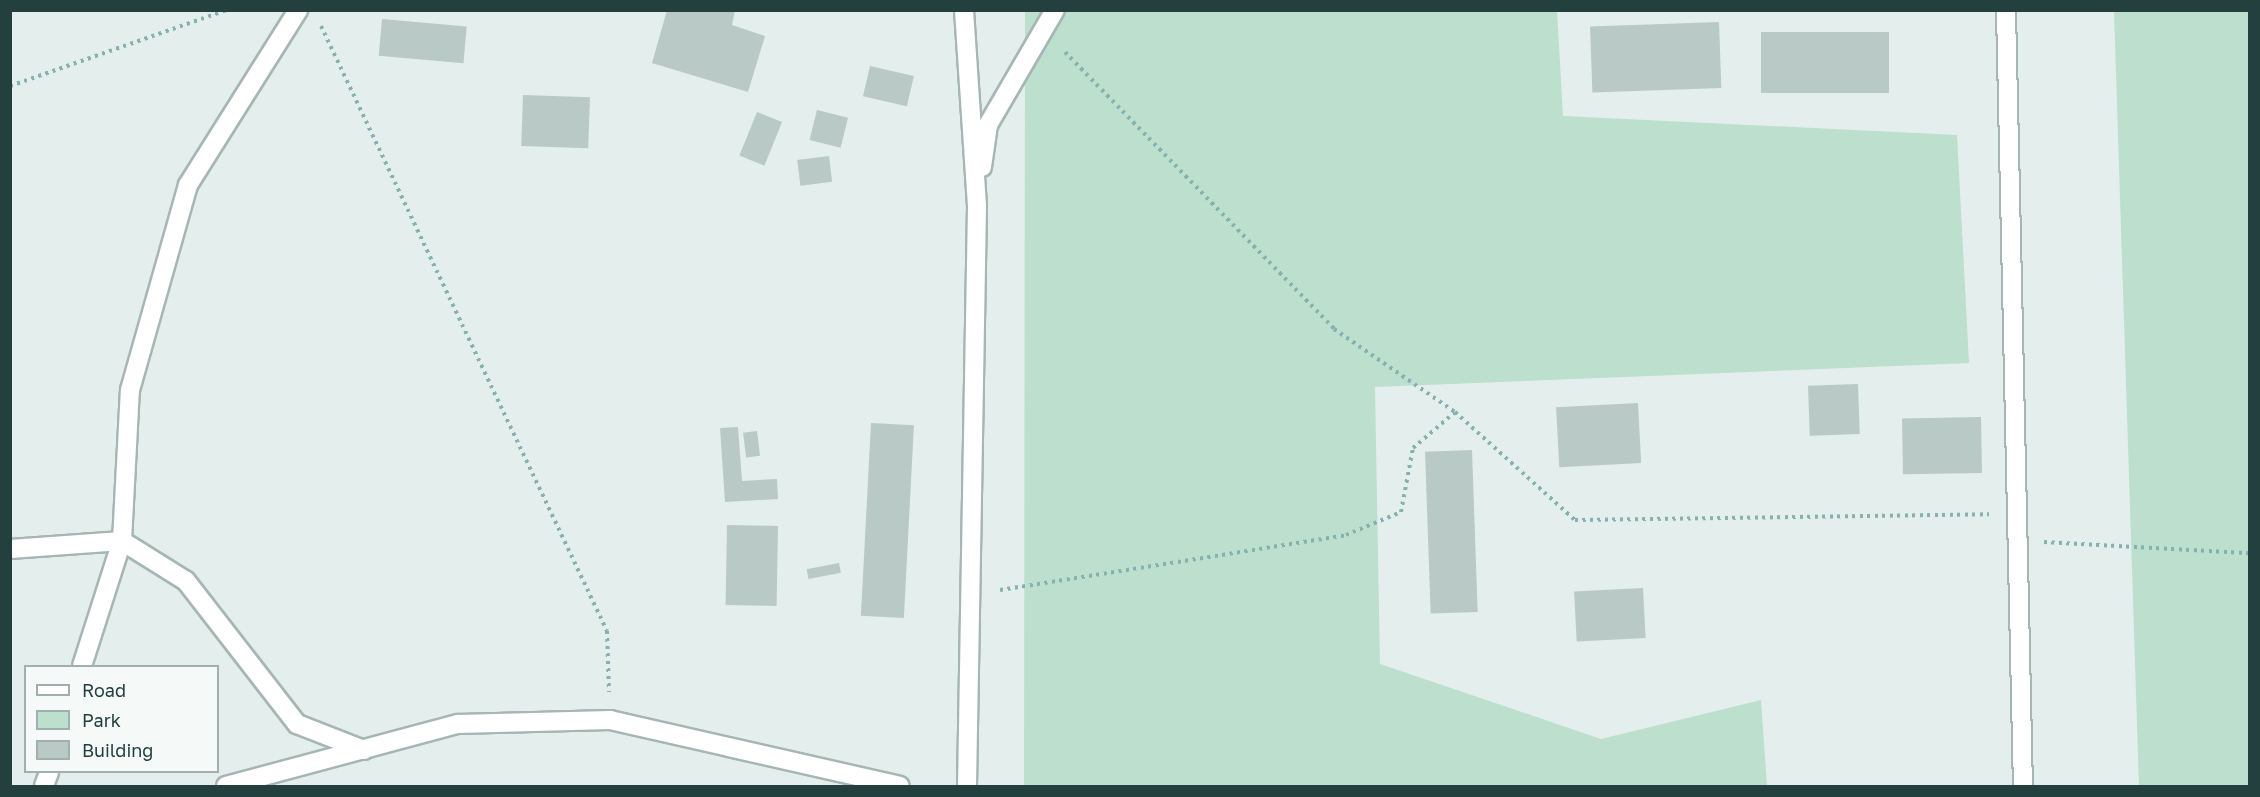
<!DOCTYPE html>
<style>
body{margin:0}
#map{position:relative;width:2260px;height:797px;overflow:hidden;background:#e4eeec;font-family:"Golos Text",sans-serif}
div>[style]{position:absolute}
.green>*{inset:0;background:#bddfce}
.building>*{inset:0;background:#b9c9c6;transform-origin:0 0}
.path>*{height:4px;margin-top:-2px;transform-origin:0;background:repeating-linear-gradient(90deg,#85b1ae 0 3px,transparent 0 7.5px)}
.roads{filter:drop-shadow(2px 0 #a6b6b5) drop-shadow(-2px 0 #a6b6b5) drop-shadow(0 2px #a6b6b5) drop-shadow(0 -2px #a6b6b5)}
.street>*{height:18px;margin:-9px;padding:0 9px;transform-origin:9px;border-radius:9px;background:#fff}
.secondary>*{height:18px;margin:-9px;padding:0 9px;transform-origin:9px;border-radius:9px;background:#fff}
span{translate:-50% -50%;white-space:nowrap;text-align:center;line-height:1.15;-webkit-text-stroke:4.5px #f5faf9;paint-order:stroke}
.frame{position:absolute;inset:0;border:12px solid #23403f;pointer-events:none}
.legend{position:absolute;left:24px;top:665px;width:195px;height:108px;box-sizing:border-box;background:#f5faf9;border:2px solid #a1b0af;margin:0;padding:8px 10px;list-style:none;font-size:18px;color:#23403f}
.legend li{display:flex;align-items:center;gap:12px;height:30px}
.legend b{width:30px;border:2px solid #a1b0af}
</style>
<div id="map">
<div class="green">
<i style="clip-path:polygon(1025px 11px,1557px 11px,1563px 116px,1957px 135px,1969px 363px,1375px 387px,1380px 664px,1601px 739px,1761px 700px,1767px 786px,1024px 786px)"></i>
<i style="clip-path:polygon(2114px 11px,2249px 11px,2249px 786px,2139px 786px)"></i>
</div>
<div class="building">
<i style="clip-path:polygon(667px 10px,735px 10px,732px 25px,765px 36px,748px 92px,652px 63px)"></i>
<i style="left:382px;top:19px;width:85px;height:37px;rotate:5deg"></i>
<i style="left:1719px;top:22px;width:66px;height:129px;rotate:88deg"></i>
<i style="left:1889px;top:32px;width:61px;height:128px;rotate:90deg"></i>
<i style="left:870px;top:66px;width:45px;height:31px;rotate:13deg"></i>
<i style="left:523px;top:95px;width:67px;height:51px;rotate:2deg"></i>
<i style="left:817px;top:110px;width:32px;height:31px;rotate:14deg"></i>
<i style="left:757px;top:112px;width:27px;height:47px;rotate:22deg"></i>
<i style="left:829px;top:156px;width:26px;height:32px;rotate:83deg"></i>
<i style="left:1858px;top:384px;width:50px;height:50px;rotate:88deg"></i>
<i style="left:1638px;top:403px;width:60px;height:82px;rotate:87deg"></i>
<i style="left:1981px;top:417px;width:56px;height:79px;rotate:89deg"></i>
<i style="left:871px;top:423px;width:43px;height:193px;rotate:3deg"></i>
<i style="clip-path:polygon(738px 427px,742px 481px,777px 479px,778px 499px,725px 502px,720px 428px)"></i>
<i style="left:757px;top:431px;width:25px;height:14px;rotate:83deg"></i>
<i style="left:1472px;top:450px;width:162px;height:47px;rotate:88deg"></i>
<i style="left:727px;top:525px;width:51px;height:80px;rotate:1deg"></i>
<i style="left:839px;top:563px;width:10px;height:33px;rotate:79deg"></i>
<i style="left:1643px;top:588px;width:50px;height:69px;rotate:87deg"></i>
</div>
<div class="path">
<i style="left:321px;top:26px;width:669px;rotate:64.7deg"></i>
<i style="left:607px;top:631px;width:61px;rotate:88.1deg"></i>
<i style="left:1065px;top:52px;width:386px;rotate:45.8deg"></i>
<i style="left:1334px;top:329px;width:147px;rotate:34.4deg"></i>
<i style="left:1455px;top:412px;width:161px;rotate:42deg"></i>
<i style="left:1575px;top:520px;width:414px;rotate:-0.8deg"></i>
<i style="left:10px;top:86px;width:230px;rotate:-19.3deg"></i>
<i style="left:2044px;top:542px;width:206px;rotate:3.1deg"></i>
<i style="left:1000px;top:590px;width:350px;rotate:-9deg"></i>
<i style="left:1346px;top:535px;width:60px;rotate:-22.7deg"></i>
<i style="left:1401px;top:512px;width:65px;rotate:-79.4deg"></i>
<i style="left:1413px;top:448px;width:55px;rotate:-40.6deg"></i>
</div>
<div class="roads">
<div class="street">
<i style="left:964px;top:10px;width:197px;rotate:86.2deg"></i>
<i style="left:977px;top:207px;width:579px;rotate:90.99deg"></i>
<i style="left:982px;top:167px;width:42px;rotate:-81.9deg"></i>
<i style="left:988px;top:125px;width:133px;rotate:-59.8deg"></i>
<i style="left:10px;top:549px;width:112px;rotate:-4.1deg"></i>
<i style="left:122px;top:541px;width:75px;rotate:32deg"></i>
<i style="left:186px;top:581px;width:181px;rotate:52.2deg"></i>
<i style="left:297px;top:724px;width:72px;rotate:21.2deg"></i>
<i style="left:82px;top:666px;width:131px;rotate:-72.3deg"></i>
<i style="left:122px;top:541px;width:151px;rotate:-87deg"></i>
<i style="left:130px;top:390px;width:213px;rotate:-74.2deg"></i>
<i style="left:188px;top:185px;width:207px;rotate:-57.8deg"></i>
<i style="left:44px;top:786px;width:15px;rotate:-70deg"></i>
<i style="left:226px;top:786px;width:240px;rotate:-15deg"></i>
<i style="left:458px;top:724px;width:152px;rotate:-1.5deg"></i>
<i style="left:610px;top:720px;width:297px;rotate:12.8deg"></i>
</div>
<div class="secondary">
<i style="left:2006px;top:10px;width:776px;rotate:88.75deg"></i>
</div>
</div>
<div class="frame"></div>
<ul class="legend">
<li><b style="height:8px;background:#fff"></b>Road</li>
<li><b style="height:16px;background:#bddfce"></b>Park</li>
<li><b style="height:16px;background:#b9c9c6"></b>Building</li>
</ul>
</div>
